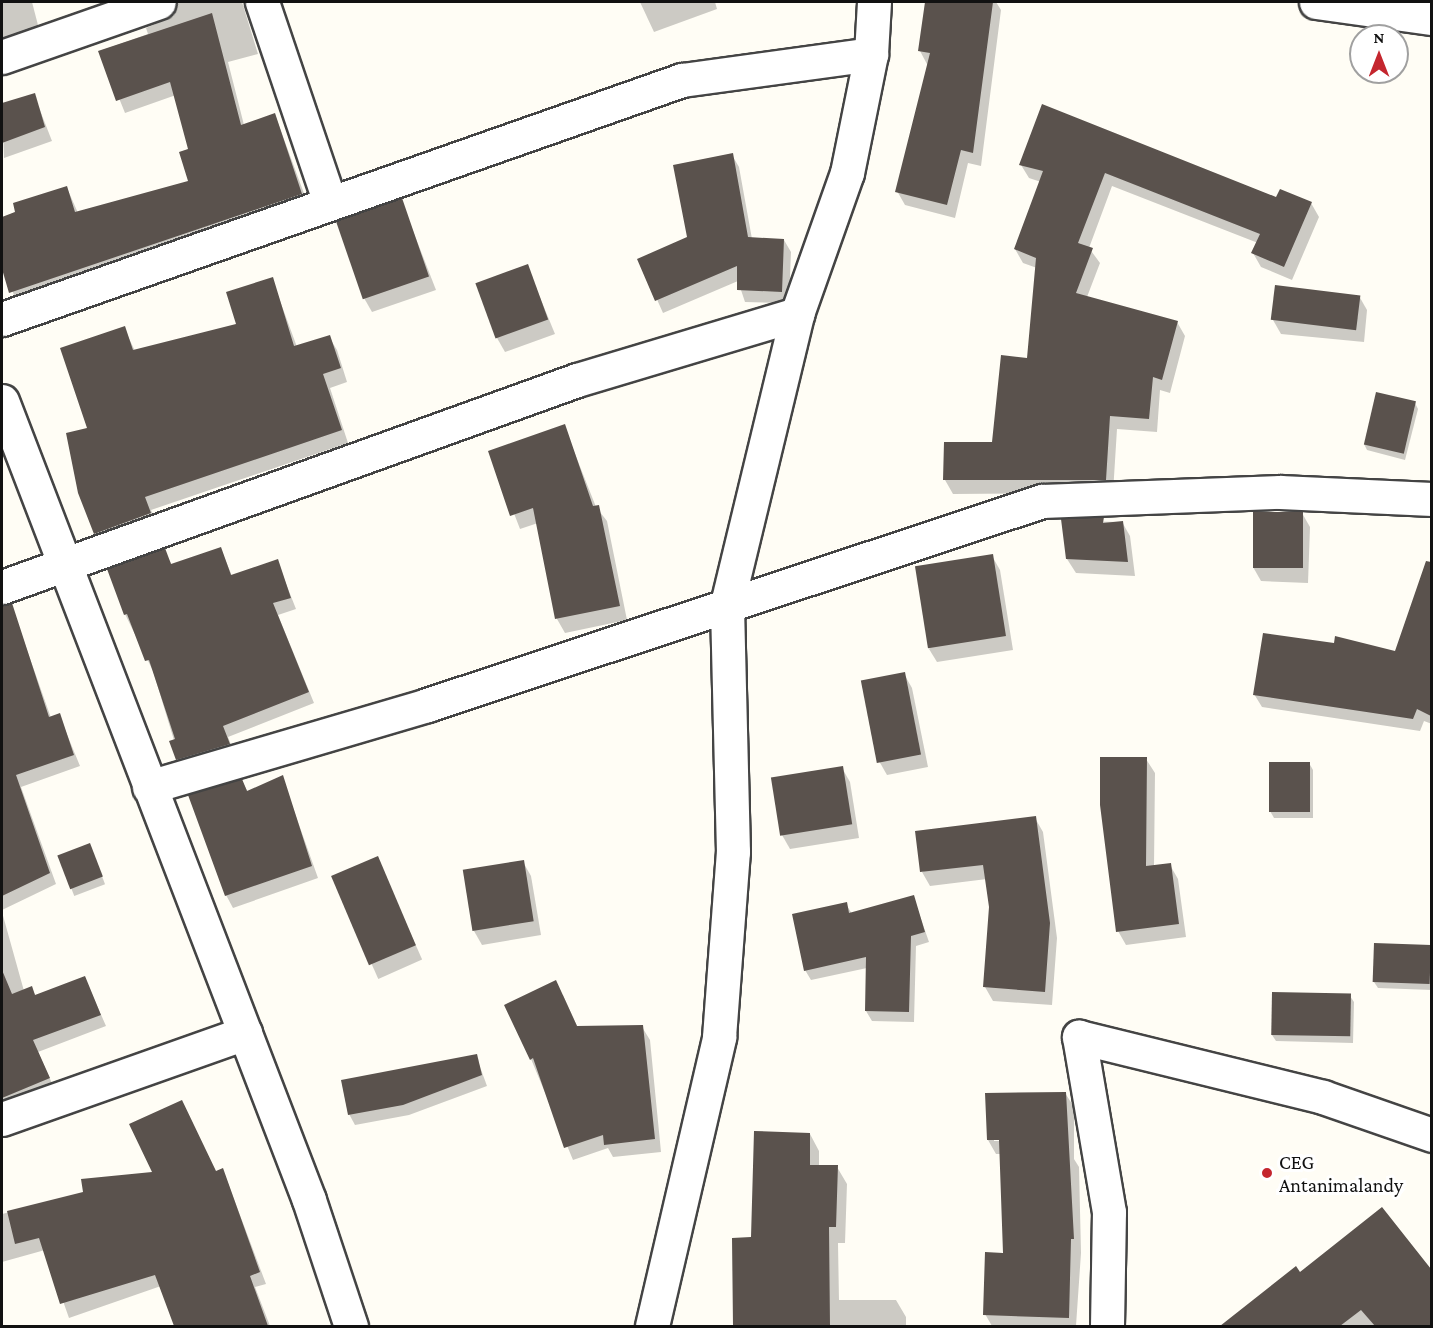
<!DOCTYPE html>
<style>
body{margin:0}
#map{position:relative;width:1433px;height:1328px;overflow:hidden;background:#fffdf5;font-family:"Crimson Pro",serif}
div>[style]{position:absolute}
.shadow>*{inset:0;background:#0003;transform-origin:0 0}
.building>*{inset:0;background:#5a524d;transform-origin:0 0}
.roads{filter:drop-shadow(2px 0 #444) drop-shadow(-2px 0 #444) drop-shadow(0 2px #444) drop-shadow(0 -2px #444)}
.minor>*{height:33px;margin:-16.5px;padding:0 16.5px;transform-origin:16.5px;border-radius:16.5px;background:#fff}
.dots>*{width:16px;height:16px;translate:-50% -50%;box-sizing:border-box;border:3px solid #fff;border-radius:50%}
span{translate:-50% -50%;white-space:nowrap;text-align:center;line-height:1.15;-webkit-text-stroke:6px #fff;paint-order:stroke}
.poi-label{font-size:20px;color:#111}
.left{translate:0 -50%;text-align:left}
.frame{position:absolute;inset:0;border:3px solid #111;pointer-events:none}
.north{position:absolute;left:1349px;top:24px;width:60px;height:60px;box-sizing:border-box;background:#fff;border:2px solid #a0a0a0;border-radius:50%;rotate:0deg;font-size:16px;font-weight:700;line-height:24px;text-align:center;color:#111}
.north::after{content:'';display:block;margin:auto;width:21px;height:27px;background:#c4262e;clip-path:polygon(50% 0,100% 100%,50% 72%,0 100%)}
</style>
<div id="map">
<div class="shadow">
<i style="clip-path:polygon(2px 2px,32px 2px,39px 29px,2px 39px)"></i>
<i style="clip-path:polygon(177px 2px,242px 2px,258px 54px,228px 62px,244px 125px,275px 115px,309px 207px,18px 305px,2px 265px,2px 218px,67px 188px,78px 213px,190px 182px,190px 150px,176px 95px,125px 113px,100px 51px,148px 34px,146px 28px,174px 16px)"></i>
<i style="clip-path:polygon(640px 2px,715px 2px,717px 9px,654px 32px)"></i>
<i style="clip-path:polygon(927px 2px,996px 2px,1001px 10px,981px 166px,968px 163px,955px 218px,905px 205px,897px 191px,928px 66px,920px 51px)"></i>
<i style="clip-path:polygon(34px 95px,52px 141px,4px 158px,2px 105px)"></i>
<i style="clip-path:polygon(1043px 106px,1277px 198px,1311px 203px,1319px 217px,1292px 280px,1261px 267px,1253px 253px,1258px 243px,1112px 186px,1089px 248px,1100px 263px,1087px 297px,1177px 322px,1185px 336px,1170px 393px,1160px 390px,1157px 432px,1117px 429px,1113px 493px,953px 494px,945px 480px,993px 444px,1029px 360px,1037px 268px,1023px 263px,1015px 249px,1041px 182px,1029px 178px,1021px 165px)"></i>
<i style="clip-path:polygon(732px 155px,739px 167px,752px 239px,784px 240px,791px 252px,789px 303px,745px 302px,738px 281px,663px 313px,639px 259px,689px 238px)"></i>
<i style="clip-path:polygon(401px 200px,436px 290px,372px 312px,364px 298px)"></i>
<i style="clip-path:polygon(527px 266px,555px 334px,505px 352px,497px 338px)"></i>
<i style="clip-path:polygon(272px 279px,297px 347px,329px 337px,337px 350px,347px 382px,330px 388px,348px 443px,151px 510px,158px 527px,103px 547px,95px 533px,89px 429px,124px 328px,135px 351px,238px 325px)"></i>
<i style="clip-path:polygon(1359px 296px,1367px 310px,1364px 342px,1281px 334px,1273px 320px)"></i>
<i style="clip-path:polygon(1415px 403px,1418px 409px,1405px 460px,1367px 450px,1364px 444px)"></i>
<i style="clip-path:polygon(564px 426px,596px 507px,607px 521px,627px 620px,565px 633px,557px 619px,538px 523px,520px 529px,490px 451px)"></i>
<i style="clip-path:polygon(1302px 513px,1310px 527px,1308px 583px,1261px 581px,1253px 567px)"></i>
<i style="clip-path:polygon(1063px 521px,1122px 522px,1130px 536px,1135px 576px,1076px 573px,1067px 559px)"></i>
<i style="clip-path:polygon(221px 549px,232px 576px,277px 561px,296px 609px,278px 615px,314px 703px,228px 737px,235px 755px,183px 770px,153px 671px,125px 614px,164px 550px,172px 565px)"></i>
<i style="clip-path:polygon(992px 556px,1000px 570px,1013px 650px,937px 662px,929px 649px)"></i>
<i style="clip-path:polygon(1427px 562px,1432px 564px,1432px 724px,1424px 721px,1420px 731px,1262px 707px,1254px 694px,1396px 653px)"></i>
<i style="clip-path:polygon(14px 613px,51px 718px,59px 715px,80px 766px,21px 787px,56px 884px,2px 910px,2px 617px)"></i>
<i style="clip-path:polygon(904px 674px,912px 688px,928px 767px,887px 775px,879px 761px)"></i>
<i style="clip-path:polygon(1146px 759px,1155px 773px,1154px 867px,1170px 865px,1178px 879px,1186px 937px,1126px 945px,1118px 931px)"></i>
<i style="clip-path:polygon(1309px 763px,1313px 770px,1313px 818px,1274px 818px,1270px 811px)"></i>
<i style="clip-path:polygon(842px 768px,850px 782px,859px 838px,790px 849px,782px 835px)"></i>
<i style="clip-path:polygon(282px 777px,318px 878px,233px 908px,226px 895px,242px 781px,248px 792px)"></i>
<i style="clip-path:polygon(1035px 818px,1043px 832px,1057px 938px,1052px 1005px,993px 1001px,985px 987px,990px 907px,987px 879px,930px 886px,922px 872px)"></i>
<i style="left:90px;top:845px;width:42px;height:33px;rotate:69deg"></i>
<i style="left:377px;top:858px;width:111px;height:48px;rotate:66deg"></i>
<i style="clip-path:polygon(523px 862px,531px 876px,541px 935px,482px 945px,474px 931px)"></i>
<i style="clip-path:polygon(913px 896px,929px 942px,916px 946px,914px 1022px,872px 1021px,866px 1011px,867px 968px,811px 980px,805px 970px,846px 904px,852px 914px)"></i>
<i style="clip-path:polygon(2px 912px,24px 991px,31px 988px,36px 996px,85px 978px,106px 1026px,38px 1052px,55px 1090px,8px 1110px,2px 1101px)"></i>
<i style="clip-path:polygon(1430px 947px,1432px 990px,1378px 988px,1374px 982px)"></i>
<i style="clip-path:polygon(563px 995px,578px 1028px,642px 1027px,650px 1040px,661px 1152px,613px 1157px,608px 1148px,573px 1160px,531px 1059px)"></i>
<i style="clip-path:polygon(1350px 996px,1354px 1002px,1353px 1043px,1276px 1041px,1272px 1035px)"></i>
<i style="clip-path:polygon(476px 1056px,487px 1086px,409px 1115px,355px 1125px,349px 1114px)"></i>
<i style="clip-path:polygon(evenodd,1065px 1093px,1074px 1107px,1074px 1159px,1079px 1167px,1081px 1253px,1076px 1326px,992px 1326px,985px 1314px,1005px 1255px,1001px 1154px,996px 1154px,988px 1140px,1065px 1093px,994px 1138px,1006px 1141px,994px 1141px,994px 1138px)"></i>
<i style="clip-path:polygon(810px 1134px,819px 1151px,819px 1166px,837px 1167px,847px 1184px,845px 1243px,838px 1243px,839px 1300px,896px 1300px,906px 1317px,906px 1326px,735px 1326px,734px 1239px,752px 1239px)"></i>
<i style="clip-path:polygon(223px 1170px,266px 1284px,255px 1287px,270px 1326px,175px 1326px,161px 1286px,69px 1318px,45px 1250px,2px 1262px,2px 1214px,84px 1193px)"></i>
<i style="clip-path:polygon(1381px 1209px,1432px 1271px,1432px 1326px,1222px 1326px,1295px 1268px,1300px 1274px)"></i>
</div>
<div class="building">
<i style="clip-path:polygon(925px 2px,993px 2px,973px 153px,961px 150px,947px 205px,895px 192px,930px 53px,918px 51px)"></i>
<i style="clip-path:polygon(212px 13px,241px 125px,275px 113px,302px 194px,9px 293px,2px 269px,2px 217px,15px 212px,13px 203px,67px 186px,75px 212px,188px 181px,179px 152px,188px 149px,170px 82px,116px 101px,98px 51px)"></i>
<i style="clip-path:polygon(35px 93px,45px 127px,2px 143px,2px 103px)"></i>
<i style="clip-path:polygon(1042px 104px,1276px 197px,1280px 189px,1312px 202px,1284px 267px,1251px 253px,1260px 234px,1105px 173px,1078px 243px,1093px 248px,1076px 293px,1178px 321px,1162px 380px,1153px 377px,1149px 419px,1110px 416px,1106px 480px,943px 480px,944px 442px,992px 442px,1001px 355px,1027px 358px,1036px 258px,1014px 249px,1043px 171px,1019px 165px)"></i>
<i style="clip-path:polygon(733px 153px,748px 237px,784px 239px,782px 292px,737px 290px,737px 266px,655px 301px,637px 259px,687px 237px,673px 165px)"></i>
<i style="left:402px;top:198px;width:83px;height:70px;rotate:71deg"></i>
<i style="left:528px;top:264px;width:59px;height:56px;rotate:70deg"></i>
<i style="clip-path:polygon(273px 277px,294px 346px,330px 335px,341px 368px,323px 374px,342px 430px,145px 497px,151px 513px,94px 534px,78px 493px,66px 433px,87px 428px,60px 348px,125px 326px,133px 350px,236px 324px,226px 292px)"></i>
<i style="left:1275px;top:285px;width:86px;height:35px;rotate:7deg"></i>
<i style="left:1376px;top:392px;width:41px;height:54px;rotate:13deg"></i>
<i style="clip-path:polygon(565px 424px,593px 506px,599px 505px,620px 606px,555px 619px,533px 508px,510px 516px,488px 451px)"></i>
<i style="left:1253px;top:512px;width:50px;height:56px"></i>
<i style="clip-path:polygon(1104px 517px,1103px 523px,1123px 521px,1128px 562px,1066px 559px,1061px 519px)"></i>
<i style="clip-path:polygon(221px 547px,231px 575px,278px 559px,291px 598px,273px 603px,309px 692px,223px 726px,230px 744px,176px 760px,169px 741px,175px 739px,149px 660px,145px 661px,127px 614px,124px 615px,107px 569px,165px 548px,171px 564px)"></i>
<i style="left:993px;top:554px;width:83px;height:79px;rotate:81deg"></i>
<i style="clip-path:polygon(1426px 561px,1431px 562px,1431px 716px,1417px 709px,1413px 719px,1253px 695px,1263px 633px,1334px 643px,1335px 636px,1395px 651px)"></i>
<i style="clip-path:polygon(12px 603px,49px 717px,60px 713px,74px 755px,16px 775px,50px 873px,2px 896px,2px 605px)"></i>
<i style="left:905px;top:672px;width:84px;height:45px;rotate:79deg"></i>
<i style="clip-path:polygon(1100px 757px,1147px 757px,1146px 866px,1171px 863px,1179px 924px,1116px 932px,1100px 805px)"></i>
<i style="left:1269px;top:762px;width:41px;height:50px"></i>
<i style="left:843px;top:766px;width:59px;height:73px;rotate:81deg"></i>
<i style="clip-path:polygon(283px 775px,312px 866px,225px 896px,188px 795px,242px 779px,247px 791px)"></i>
<i style="clip-path:polygon(1036px 816px,1050px 923px,1045px 992px,983px 987px,989px 907px,983px 865px,920px 872px,915px 831px)"></i>
<i style="left:90px;top:843px;width:36px;height:35px;rotate:69deg"></i>
<i style="left:378px;top:856px;width:97px;height:51px;rotate:67deg"></i>
<i style="left:524px;top:860px;width:62px;height:62px;rotate:81deg"></i>
<i style="clip-path:polygon(914px 895px,925px 932px,911px 936px,909px 1012px,865px 1011px,866px 957px,804px 971px,792px 914px,847px 902px,849px 913px)"></i>
<i style="left:1374px;top:943px;width:57px;height:39px;rotate:2deg"></i>
<i style="clip-path:polygon(2px 970px,12px 994px,32px 986px,35px 995px,85px 976px,101px 1015px,33px 1040px,50px 1078px,2px 1098px)"></i>
<i style="clip-path:polygon(556px 980px,577px 1026px,643px 1025px,655px 1139px,604px 1145px,603px 1135px,564px 1148px,533px 1058px,530px 1060px,504px 1005px)"></i>
<i style="left:1272px;top:992px;width:79px;height:43px;rotate:1deg"></i>
<i style="clip-path:polygon(477px 1054px,482px 1075px,403px 1105px,348px 1115px,341px 1080px)"></i>
<i style="clip-path:polygon(1066px 1092px,1074px 1239px,1071px 1239px,1069px 1318px,983px 1315px,985px 1252px,1003px 1253px,999px 1140px,987px 1140px,985px 1093px)"></i>
<i style="clip-path:polygon(182px 1100px,216px 1171px,223px 1168px,260px 1272px,250px 1276px,268px 1326px,174px 1326px,155px 1275px,60px 1304px,39px 1238px,15px 1244px,7px 1211px,83px 1192px,81px 1179px,152px 1172px,129px 1124px)"></i>
<i style="clip-path:polygon(754px 1131px,810px 1133px,810px 1165px,838px 1165px,836px 1227px,829px 1227px,830px 1326px,733px 1326px,732px 1238px,751px 1237px)"></i>
<i style="clip-path:polygon(1382px 1207px,1431px 1269px,1431px 1326px,1375px 1326px,1361px 1310px,1340px 1326px,1220px 1326px,1296px 1266px,1300px 1272px)"></i>
</div>
<div class="roads">
<div class="minor">
<i style="left:262px;top:2px;width:212px;rotate:71.3deg"></i>
<i style="left:1316px;top:2px;width:117px;rotate:7.9deg"></i>
<i style="left:2px;top:57px;width:166px;rotate:-19.3deg"></i>
<i style="left:2px;top:319px;width:721px;rotate:-19.37deg"></i>
<i style="left:682px;top:80px;width:191px;rotate:-7.8deg"></i>
<i style="left:2px;top:401px;width:856px;rotate:68.98deg"></i>
<i style="left:309px;top:1200px;width:133px;rotate:71.6deg"></i>
<i style="left:2px;top:587px;width:611px;rotate:-19.8deg"></i>
<i style="left:577px;top:380px;width:230px;rotate:-16.7deg"></i>
<i style="left:149px;top:787px;width:290px;rotate:-16.4deg"></i>
<i style="left:427px;top:705px;width:648px;rotate:-18.35deg"></i>
<i style="left:1042px;top:501px;width:238px;rotate:-2.2deg"></i>
<i style="left:1280px;top:492px;width:152px;rotate:2.6deg"></i>
<i style="left:2px;top:1119px;width:258px;rotate:-19.5deg"></i>
<i style="left:652px;top:1326px;width:297px;rotate:-76.9deg"></i>
<i style="left:719px;top:1037px;width:186px;rotate:-85.7deg"></i>
<i style="left:733px;top:852px;width:248px;rotate:-91.4deg"></i>
<i style="left:727px;top:604px;width:298px;rotate:-76.4deg"></i>
<i style="left:797px;top:314px;width:150px;rotate:-70.5deg"></i>
<i style="left:847px;top:173px;width:121px;rotate:-78.6deg"></i>
<i style="left:871px;top:54px;width:52px;rotate:-86.7deg"></i>
<i style="left:1107px;top:1326px;width:114px;rotate:-89deg"></i>
<i style="left:1109px;top:1212px;width:178px;rotate:-99.7deg"></i>
<i style="left:1079px;top:1037px;width:251px;rotate:13.8deg"></i>
<i style="left:1323px;top:1097px;width:115px;rotate:19.2deg"></i>
</div>
</div>
<div class="dots">
<i style="left:1267px;top:1173px;background:#c4262e"></i>
</div>
<div class="poi-label">
<span class="left" style="left:1279px;top:1174px">CEG<br>Antanimalandy</span>
</div>
<div class="frame"></div>
<div class="north">N</div>
</div>
